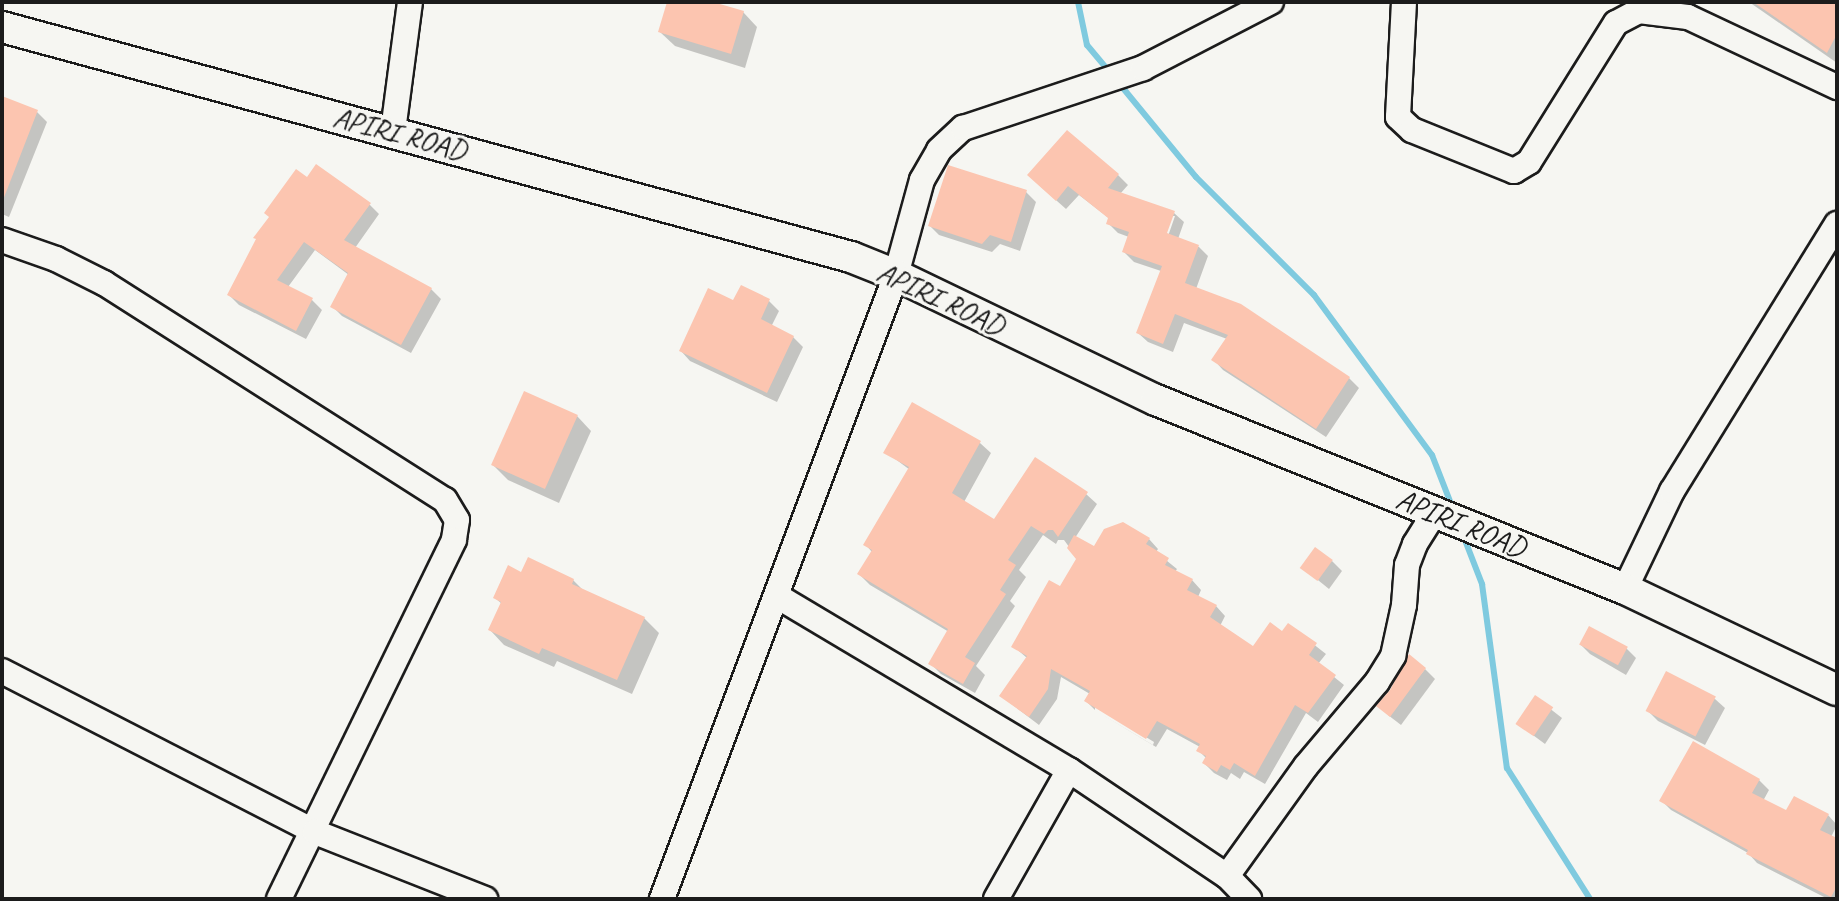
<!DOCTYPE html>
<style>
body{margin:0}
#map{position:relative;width:1839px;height:901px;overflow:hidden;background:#f6f6f2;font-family:Caveat,sans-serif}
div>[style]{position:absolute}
.shadow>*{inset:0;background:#0003}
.stream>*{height:6px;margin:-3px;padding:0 3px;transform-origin:3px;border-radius:3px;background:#7fcadf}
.building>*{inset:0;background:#fcc5b0;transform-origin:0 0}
.roads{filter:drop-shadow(2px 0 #1c1c1c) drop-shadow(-2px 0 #1c1c1c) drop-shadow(0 2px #1c1c1c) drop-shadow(0 -2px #1c1c1c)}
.minor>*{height:24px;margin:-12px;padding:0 12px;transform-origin:12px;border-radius:12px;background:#f6f6f2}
.tertiary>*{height:30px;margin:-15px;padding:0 15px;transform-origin:15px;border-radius:15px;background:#f6f6f2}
span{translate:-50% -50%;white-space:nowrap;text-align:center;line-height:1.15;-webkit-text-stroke:6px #f6f6f2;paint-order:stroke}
.street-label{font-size:30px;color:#1c1c1c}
.frame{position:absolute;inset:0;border:4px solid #1c1c1c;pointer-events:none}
</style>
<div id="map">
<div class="shadow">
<i style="clip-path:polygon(669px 2px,707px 2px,743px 12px,757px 27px,745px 68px,675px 46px,660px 32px)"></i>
<i style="clip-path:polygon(1749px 2px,1837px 2px,1837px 63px)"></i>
<i style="clip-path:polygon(2px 98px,37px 112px,47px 122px,9px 217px,2px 214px)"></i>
<i style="clip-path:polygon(evenodd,1118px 175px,1128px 185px,1120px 194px,1174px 213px,1184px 222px,1178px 239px,1199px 247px,1208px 256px,1196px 289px,1349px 378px,1359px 388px,1326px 437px,1223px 370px,1214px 360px,1227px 339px,1184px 323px,1173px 352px,1148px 342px,1138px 333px,1161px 271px,1134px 262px,1124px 252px,1129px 237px,1118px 233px,1108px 223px,1110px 219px,1079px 195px,1066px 209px,1039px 185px,1118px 175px,1171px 216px,1175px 216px,1166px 242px,1163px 241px,1171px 216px)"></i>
<i style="clip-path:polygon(308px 179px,370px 205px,379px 214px,355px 248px,431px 289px,441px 299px,411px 353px,342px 316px,332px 306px,349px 275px,315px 250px,288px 287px,312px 300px,322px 310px,306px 339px,239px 305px,229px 295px)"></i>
<i style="clip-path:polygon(1026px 192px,1036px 202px,1020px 251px,1000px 244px,992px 252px,939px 235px,930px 226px)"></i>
<i style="clip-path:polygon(741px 288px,769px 301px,779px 311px,771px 327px,793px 337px,803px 347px,777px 402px,690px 361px,681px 351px,734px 302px)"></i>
<i style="clip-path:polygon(912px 404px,980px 443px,991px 453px,964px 502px,995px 521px,1086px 494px,1097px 504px,1075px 538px,1095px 548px,1149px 539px,1158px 549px,1156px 552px,1177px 569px,1175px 572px,1192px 580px,1201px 590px,1198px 597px,1216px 606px,1225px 616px,1220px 626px,1253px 648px,1283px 633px,1289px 625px,1326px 654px,1318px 664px,1344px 685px,1318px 722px,1306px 713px,1265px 784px,1244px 772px,1240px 779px,1231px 773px,1227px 780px,1214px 773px,1204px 763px,1206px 758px,1198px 750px,1200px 747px,1167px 729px,1156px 747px,1096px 711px,1153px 745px,1154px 742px,1095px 706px,1095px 710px,1086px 701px,1090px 694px,1061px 677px,1057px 699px,1039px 725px,1001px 696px,1027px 658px,1013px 646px,1060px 588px,1078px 559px,1064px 540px,1058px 540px,1056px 544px,1043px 535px,1019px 570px,1026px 577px,1010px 601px,1015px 606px,976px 666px,985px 675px,975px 693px,941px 674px,931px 664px,949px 632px,870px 585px,859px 574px,872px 552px,865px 544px,910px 470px,886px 452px)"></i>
<i style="clip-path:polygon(577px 416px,591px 431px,559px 503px,508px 480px,493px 465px)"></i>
<i style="clip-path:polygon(1332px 561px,1342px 571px,1329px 589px,1303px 568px)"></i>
<i style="clip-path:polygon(522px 574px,573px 580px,584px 591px,644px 618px,659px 633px,632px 694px,557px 661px,554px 667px,504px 645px,490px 630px,502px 604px,495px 598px)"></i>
<i style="clip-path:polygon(1581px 645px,1626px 648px,1636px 658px,1626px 675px,1590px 654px)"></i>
<i style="clip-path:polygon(1425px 669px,1435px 679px,1401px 725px,1388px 715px)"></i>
<i style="clip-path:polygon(1535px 697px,1562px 718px,1545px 744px,1518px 724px)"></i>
<i style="clip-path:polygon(1715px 699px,1725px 708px,1705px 745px,1658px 721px,1648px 711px)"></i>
<i style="clip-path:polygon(1693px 743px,1759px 780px,1769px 790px,1763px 801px,1787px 813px,1828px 815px,1837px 825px,1831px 837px,1837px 840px,1837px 899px,1828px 899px,1757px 863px,1748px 853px,1671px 810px,1661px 800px)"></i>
</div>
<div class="stream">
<i style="left:1078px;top:2px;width:44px;rotate:78.2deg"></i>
<i style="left:1087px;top:45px;width:38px;rotate:50deg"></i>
<i style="left:1118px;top:82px;width:123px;rotate:50.6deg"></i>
<i style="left:1196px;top:177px;width:167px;rotate:45deg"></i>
<i style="left:1314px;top:295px;width:199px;rotate:53.6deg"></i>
<i style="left:1432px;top:455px;width:58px;rotate:68.7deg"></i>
<i style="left:1463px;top:535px;width:53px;rotate:68.8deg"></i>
<i style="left:1482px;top:584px;width:186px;rotate:82.3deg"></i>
<i style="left:1507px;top:768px;width:155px;rotate:57.6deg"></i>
</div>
<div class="building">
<i style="clip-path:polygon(667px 2px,713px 2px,744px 11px,731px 54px,658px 32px)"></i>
<i style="clip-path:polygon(1753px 2px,1837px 2px,1837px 34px,1827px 53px)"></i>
<i style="clip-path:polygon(2px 96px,38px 110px,3px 200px,2px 200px)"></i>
<i style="clip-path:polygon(1067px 130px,1119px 174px,1108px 188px,1175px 211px,1167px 233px,1199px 245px,1185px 283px,1241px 304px,1350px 377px,1316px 429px,1211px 360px,1228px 335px,1175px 314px,1163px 344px,1136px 333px,1162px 266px,1122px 252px,1129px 232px,1106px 224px,1108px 218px,1068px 186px,1056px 201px,1027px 175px)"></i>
<i style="clip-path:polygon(316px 164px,371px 203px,344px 240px,432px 288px,401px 345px,330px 307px,348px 273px,304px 242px,277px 280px,313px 298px,296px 331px,227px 295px,256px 239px,253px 238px,269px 217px,264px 213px,296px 169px,307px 177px)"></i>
<i style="clip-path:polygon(948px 165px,1027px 190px,1011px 242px,990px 235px,982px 244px,928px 226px)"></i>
<i style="clip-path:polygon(741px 285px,770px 299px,761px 319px,794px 336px,767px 393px,679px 351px,708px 288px,733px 300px)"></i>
<i style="left:524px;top:391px;width:59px;height:81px;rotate:24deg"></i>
<i style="clip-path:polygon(912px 402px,981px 441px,952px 493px,994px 519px,1035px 457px,1088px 492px,1058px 537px,1053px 530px,1048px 530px,1044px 534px,1031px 526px,1008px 560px,1016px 565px,1000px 590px,1006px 594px,965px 657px,975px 663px,963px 684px,928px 664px,948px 629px,857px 574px,872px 550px,863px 545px,909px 467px,883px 453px)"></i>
<i style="clip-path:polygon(1123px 522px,1150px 538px,1146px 544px,1169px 558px,1165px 565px,1193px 579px,1187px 590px,1217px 605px,1210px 617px,1253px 646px,1270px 622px,1282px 631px,1288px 623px,1317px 643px,1309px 655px,1336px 675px,1308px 713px,1295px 705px,1255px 776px,1234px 763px,1230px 770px,1221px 765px,1217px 772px,1202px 763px,1206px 756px,1196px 751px,1200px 744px,1157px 721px,1146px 739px,1084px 701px,1090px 691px,1051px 669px,1048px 689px,1029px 717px,999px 696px,1027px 656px,1011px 647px,1049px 580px,1060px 586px,1076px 559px,1067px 548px,1074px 535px,1094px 546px,1104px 529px)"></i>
<i style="left:1315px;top:547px;width:22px;height:26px;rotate:36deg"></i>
<i style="clip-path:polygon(528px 557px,574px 579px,572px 584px,645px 617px,617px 680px,542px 648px,539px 654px,488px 630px,501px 602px,493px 598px,508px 565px,521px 572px)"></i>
<i style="left:1589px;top:626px;width:44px;height:21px;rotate:28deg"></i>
<i style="clip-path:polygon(1409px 654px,1426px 668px,1390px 717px,1376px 706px,1390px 690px)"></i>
<i style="left:1666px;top:671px;width:56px;height:45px;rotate:27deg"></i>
<i style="left:1535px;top:695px;width:22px;height:35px;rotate:34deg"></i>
<i style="clip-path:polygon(1693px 741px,1760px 779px,1752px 793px,1786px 810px,1794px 796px,1829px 814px,1820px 830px,1837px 838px,1837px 886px,1831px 897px,1746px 854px,1748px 850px,1659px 801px)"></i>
</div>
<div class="roads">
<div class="minor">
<i style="left:1404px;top:2px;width:115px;rotate:93deg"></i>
<i style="left:1398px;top:117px;width:19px;rotate:43deg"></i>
<i style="left:1412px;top:130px;width:110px;rotate:21.9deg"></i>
<i style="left:1514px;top:171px;width:17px;rotate:-31deg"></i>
<i style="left:1529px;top:162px;width:164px;rotate:-58deg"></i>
<i style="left:1616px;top:23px;width:26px;rotate:-28deg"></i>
<i style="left:1639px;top:11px;width:49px;rotate:7deg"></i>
<i style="left:1688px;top:17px;width:165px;rotate:25.2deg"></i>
<i style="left:393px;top:131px;width:130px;rotate:-82.5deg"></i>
<i style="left:2px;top:240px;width:57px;rotate:19.4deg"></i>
<i style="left:56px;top:259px;width:54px;rotate:26.6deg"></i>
<i style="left:104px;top:283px;width:404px;rotate:32.5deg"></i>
<i style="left:445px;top:500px;width:23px;rotate:59deg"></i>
<i style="left:457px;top:520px;width:20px;rotate:99deg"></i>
<i style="left:454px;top:540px;width:399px;rotate:116deg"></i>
<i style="left:1625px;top:589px;width:109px;rotate:-64.4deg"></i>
<i style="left:1672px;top:491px;width:314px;rotate:-58.3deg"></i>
<i style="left:777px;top:596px;width:340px;rotate:30.8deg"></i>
<i style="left:1069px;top:770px;width:190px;rotate:33.9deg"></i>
<i style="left:1227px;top:876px;width:32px;rotate:46deg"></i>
<i style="left:2px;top:671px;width:352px;rotate:27.2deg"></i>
<i style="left:315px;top:832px;width:183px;rotate:21.5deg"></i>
<i style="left:1227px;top:876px;width:135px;rotate:-54.3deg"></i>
<i style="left:1306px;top:766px;width:110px;rotate:-49.8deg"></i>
<i style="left:1377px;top:682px;width:31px;rotate:-58deg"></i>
<i style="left:1393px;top:656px;width:52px;rotate:-77.8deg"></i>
<i style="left:1404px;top:605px;width:40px;rotate:-85.7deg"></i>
<i style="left:1407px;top:565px;width:22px;rotate:-69deg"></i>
<i style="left:1415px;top:544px;width:38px;rotate:-58deg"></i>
<i style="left:662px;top:899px;width:666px;rotate:-69.44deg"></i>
<i style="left:896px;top:275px;width:98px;rotate:-74.7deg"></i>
<i style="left:922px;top:180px;width:34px;rotate:-60deg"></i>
<i style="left:939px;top:150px;width:33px;rotate:-43deg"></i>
<i style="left:963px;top:128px;width:190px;rotate:-18.4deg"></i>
<i style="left:1143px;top:68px;width:144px;rotate:-27.3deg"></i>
<i style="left:996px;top:899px;width:148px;rotate:-60.5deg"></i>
</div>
<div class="tertiary">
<i style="left:2px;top:27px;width:880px;rotate:15.16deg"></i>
<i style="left:851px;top:257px;width:48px;rotate:21.8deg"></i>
<i style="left:896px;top:275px;width:288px;rotate:25.7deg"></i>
<i style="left:1156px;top:400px;width:506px;rotate:21.95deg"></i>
<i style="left:1625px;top:589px;width:235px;rotate:25.5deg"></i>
</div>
</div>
<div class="street-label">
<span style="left:400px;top:133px;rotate:15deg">APIRI ROAD</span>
<span style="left:941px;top:298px;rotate:25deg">APIRI ROAD</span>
<span style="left:1461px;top:523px;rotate:22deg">APIRI ROAD</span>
</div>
<div class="frame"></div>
</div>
